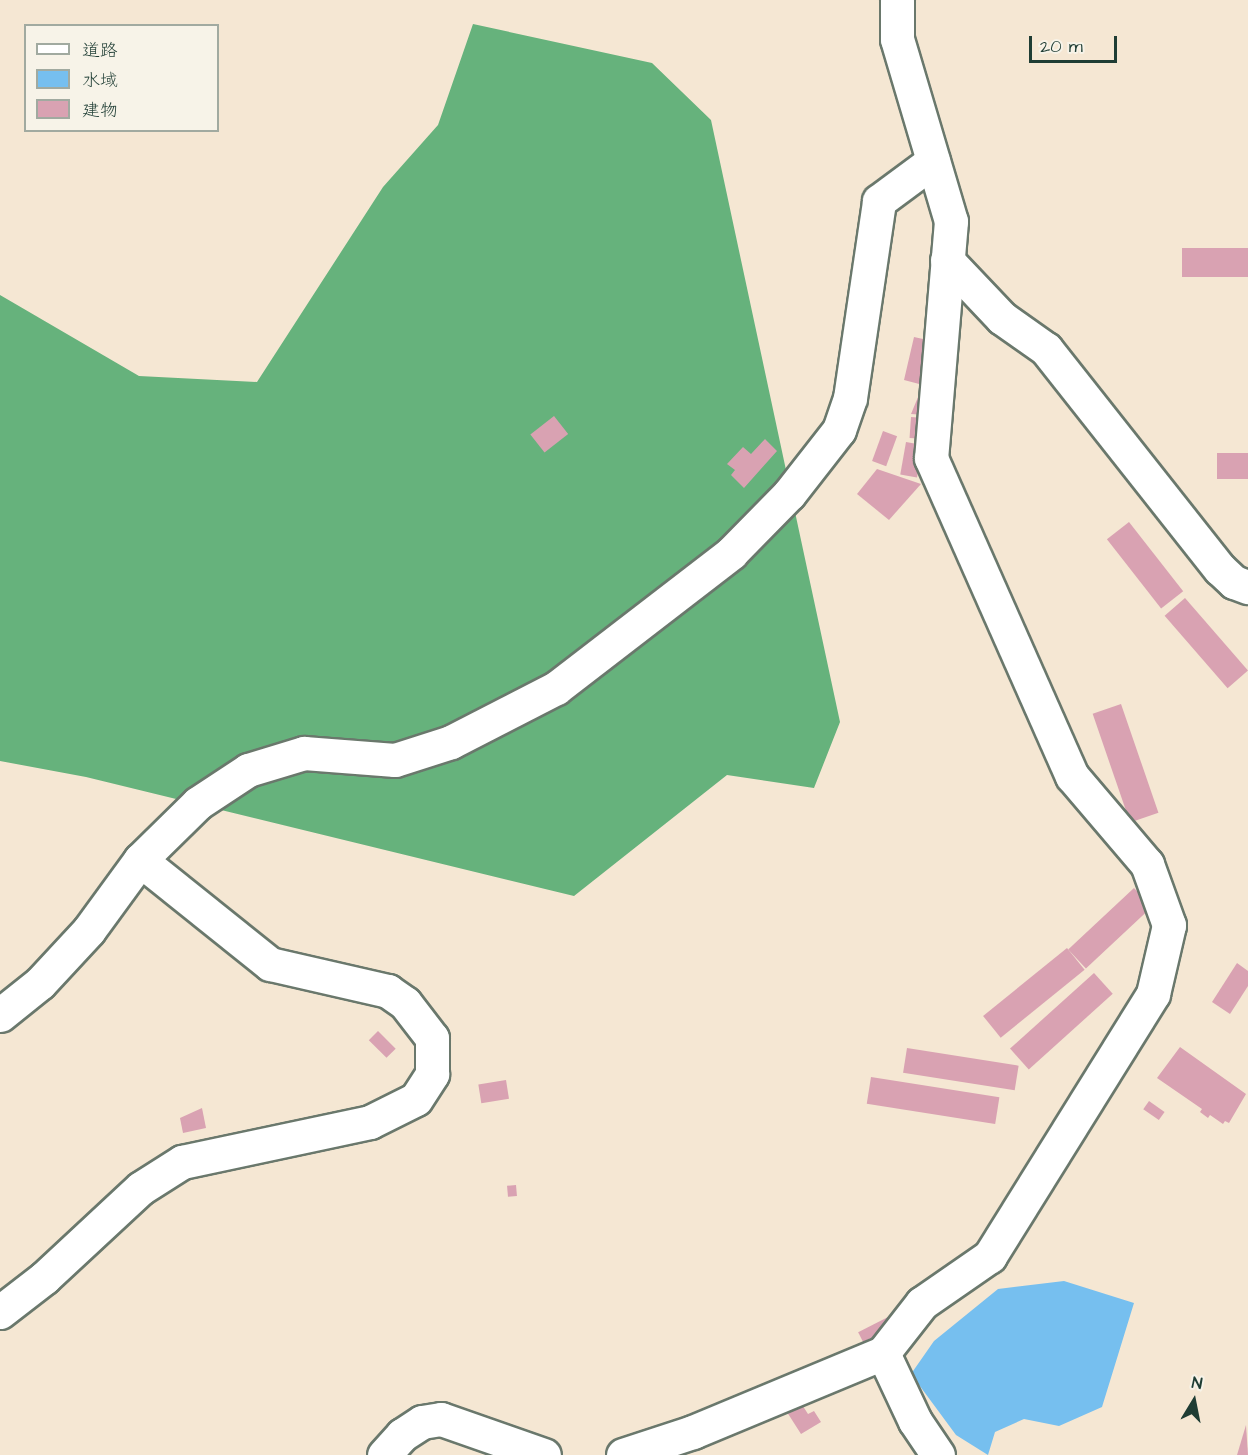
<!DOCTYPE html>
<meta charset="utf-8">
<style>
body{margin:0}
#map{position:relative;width:1248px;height:1455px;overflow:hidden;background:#f5e7d3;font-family:"Architects Daughter","Klee One",sans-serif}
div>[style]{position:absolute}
.forest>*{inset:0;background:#66b27c}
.water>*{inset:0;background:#76bfef}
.building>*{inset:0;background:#d9a2b2;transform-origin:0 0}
.roads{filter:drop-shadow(2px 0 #6a786c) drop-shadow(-2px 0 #6a786c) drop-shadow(0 2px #6a786c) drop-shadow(0 -2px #6a786c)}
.minor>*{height:33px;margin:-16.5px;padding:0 16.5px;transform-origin:16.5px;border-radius:16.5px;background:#fff}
span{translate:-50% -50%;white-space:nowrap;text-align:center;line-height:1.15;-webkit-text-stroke:6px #f7f3e8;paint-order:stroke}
.legend{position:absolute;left:24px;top:24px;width:195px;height:108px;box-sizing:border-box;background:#f7f3e8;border:2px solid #a1aaa0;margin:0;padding:8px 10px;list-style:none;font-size:18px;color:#1f3d34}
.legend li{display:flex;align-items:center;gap:12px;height:30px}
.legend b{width:30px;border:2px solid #a1aaa0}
.north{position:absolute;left:1164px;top:1371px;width:60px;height:60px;-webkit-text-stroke:4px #f7f3e8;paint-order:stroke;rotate:10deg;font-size:16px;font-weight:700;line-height:24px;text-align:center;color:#1f3d34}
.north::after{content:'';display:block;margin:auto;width:21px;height:27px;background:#1f3d34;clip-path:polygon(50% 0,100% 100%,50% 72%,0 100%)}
.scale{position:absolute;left:1029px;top:36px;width:88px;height:27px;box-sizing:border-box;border:3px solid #1f3d34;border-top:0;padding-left:8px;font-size:18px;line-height:21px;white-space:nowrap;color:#1f3d34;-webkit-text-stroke:4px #f7f3e8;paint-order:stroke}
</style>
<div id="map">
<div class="forest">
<i style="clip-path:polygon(473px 24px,652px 63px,711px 120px,840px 722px,814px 788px,727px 775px,574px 896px,86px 777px,0 761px,0 295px,139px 376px,257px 382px,383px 187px,438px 125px)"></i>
</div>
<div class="water">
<i style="clip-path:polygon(1064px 1281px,1134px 1303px,1102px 1407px,1059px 1426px,1024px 1419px,995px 1432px,988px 1455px,956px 1435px,911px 1374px,934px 1341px,998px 1289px)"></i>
</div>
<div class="building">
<i style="left:1248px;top:248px;width:29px;height:66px;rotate:90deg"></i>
<i style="clip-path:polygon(914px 337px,941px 343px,925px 415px,911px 414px,923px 385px,904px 380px)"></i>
<i style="left:554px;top:416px;width:23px;height:30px;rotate:52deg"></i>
<i style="left:911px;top:417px;width:13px;height:21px;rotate:4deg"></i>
<i style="left:883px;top:431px;width:15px;height:32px;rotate:20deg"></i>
<i style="clip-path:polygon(765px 439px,777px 451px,744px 488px,731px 475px,735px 470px,727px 464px,743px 447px,751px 454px)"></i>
<i style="left:906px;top:442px;width:17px;height:33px;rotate:10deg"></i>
<i style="left:1248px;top:453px;width:26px;height:31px;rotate:90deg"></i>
<i style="clip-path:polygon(877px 469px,921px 484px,889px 520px,857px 494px)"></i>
<i style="left:1129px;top:522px;width:88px;height:28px;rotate:52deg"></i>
<i style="left:1185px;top:598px;width:96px;height:27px;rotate:49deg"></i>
<i style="left:1121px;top:704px;width:115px;height:30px;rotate:71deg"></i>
<i style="left:1134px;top:888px;width:26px;height:90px;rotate:47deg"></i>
<i style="left:1067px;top:948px;width:28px;height:108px;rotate:51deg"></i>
<i style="clip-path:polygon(1237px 963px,1248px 971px,1248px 986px,1230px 1014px,1212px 1002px)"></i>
<i style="left:1094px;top:973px;width:28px;height:113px;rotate:48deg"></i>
<i style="left:378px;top:1031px;width:25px;height:13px;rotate:45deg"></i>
<i style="clip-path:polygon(1180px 1047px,1246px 1094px,1229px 1123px,1225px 1121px,1223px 1124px,1210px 1115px,1208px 1118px,1200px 1112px,1202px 1109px,1157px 1078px)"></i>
<i style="left:907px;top:1048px;width:113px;height:25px;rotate:9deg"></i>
<i style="left:871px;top:1077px;width:130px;height:27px;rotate:9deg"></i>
<i style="left:506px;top:1080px;width:19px;height:28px;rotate:81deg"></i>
<i style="left:1149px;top:1101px;width:19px;height:10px;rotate:35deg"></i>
<i style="clip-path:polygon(202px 1108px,206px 1128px,183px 1133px,180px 1118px)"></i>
<i style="left:516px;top:1185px;width:11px;height:9px;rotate:85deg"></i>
<i style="left:892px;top:1315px;width:11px;height:38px;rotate:63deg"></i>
<i style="clip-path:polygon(799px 1400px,808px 1414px,814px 1411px,821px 1422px,801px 1434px,785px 1409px)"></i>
<i style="clip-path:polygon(1246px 1425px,1248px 1455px,1237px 1455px)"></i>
</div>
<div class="roads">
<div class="minor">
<i style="left:897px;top:0;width:39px;rotate:90deg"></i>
<i style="left:897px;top:39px;width:190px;rotate:73.5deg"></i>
<i style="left:951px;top:221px;width:238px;rotate:94.8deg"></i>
<i style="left:931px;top:458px;width:348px;rotate:66.1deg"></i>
<i style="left:1072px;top:776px;width:116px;rotate:49.6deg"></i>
<i style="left:1147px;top:864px;width:65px;rotate:70.2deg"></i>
<i style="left:1169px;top:925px;width:71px;rotate:103.1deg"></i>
<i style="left:1153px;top:994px;width:309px;rotate:121.9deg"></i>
<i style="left:990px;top:1256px;width:83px;rotate:145.3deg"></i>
<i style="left:922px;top:1303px;width:63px;rotate:128deg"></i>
<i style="left:883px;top:1353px;width:75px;rotate:64.8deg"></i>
<i style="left:915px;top:1421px;width:41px;rotate:55.9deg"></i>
<i style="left:947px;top:260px;width:80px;rotate:46.5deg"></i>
<i style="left:1002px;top:318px;width:54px;rotate:35.2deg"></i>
<i style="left:1046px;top:349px;width:280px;rotate:51.7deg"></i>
<i style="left:1220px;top:569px;width:19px;rotate:43deg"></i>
<i style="left:1234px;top:582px;width:15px;rotate:20deg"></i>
<i style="left:0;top:1015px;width:51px;rotate:-38.7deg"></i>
<i style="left:40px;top:983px;width:72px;rotate:-47.2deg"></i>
<i style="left:89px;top:930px;width:87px;rotate:-53.9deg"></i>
<i style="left:140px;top:860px;width:81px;rotate:-44.5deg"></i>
<i style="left:198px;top:803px;width:60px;rotate:-33.4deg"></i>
<i style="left:248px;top:770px;width:59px;rotate:-16.9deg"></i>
<i style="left:304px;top:753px;width:91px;rotate:4.4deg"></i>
<i style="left:395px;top:760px;width:59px;rotate:-17.8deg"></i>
<i style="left:451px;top:742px;width:118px;rotate:-27.2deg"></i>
<i style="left:556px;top:688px;width:221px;rotate:-37.6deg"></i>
<i style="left:731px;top:553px;width:83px;rotate:-45.5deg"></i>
<i style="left:789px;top:494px;width:81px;rotate:-52deg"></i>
<i style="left:839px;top:430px;width:34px;rotate:-71deg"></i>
<i style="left:850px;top:398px;width:199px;rotate:-81.6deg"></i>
<i style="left:879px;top:201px;width:67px;rotate:-36.5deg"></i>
<i style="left:0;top:1312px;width:56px;rotate:-37.7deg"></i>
<i style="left:44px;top:1278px;width:132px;rotate:-42.9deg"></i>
<i style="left:141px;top:1188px;width:49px;rotate:-32.4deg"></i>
<i style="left:182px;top:1162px;width:192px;rotate:-12deg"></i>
<i style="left:370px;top:1122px;width:51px;rotate:-26.6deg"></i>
<i style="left:416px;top:1099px;width:30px;rotate:-57deg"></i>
<i style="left:432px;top:1074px;width:36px;rotate:-90deg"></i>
<i style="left:432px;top:1038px;width:44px;rotate:-127.6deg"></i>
<i style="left:405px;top:1003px;width:21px;rotate:-145deg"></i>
<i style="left:388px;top:991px;width:121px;rotate:-167.1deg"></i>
<i style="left:270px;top:964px;width:166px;rotate:-141.3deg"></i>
<i style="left:384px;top:1455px;width:27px;rotate:-48deg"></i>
<i style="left:402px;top:1435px;width:24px;rotate:-33deg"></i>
<i style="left:422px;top:1422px;width:19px;rotate:-9deg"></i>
<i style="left:441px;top:1419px;width:109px;rotate:19.3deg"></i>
<i style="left:623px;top:1455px;width:74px;rotate:-18.2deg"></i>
<i style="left:693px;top:1432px;width:206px;rotate:-22.6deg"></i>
</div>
</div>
<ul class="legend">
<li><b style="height:8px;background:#fff"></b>道路</li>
<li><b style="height:16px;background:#76bfef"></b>水域</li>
<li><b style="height:16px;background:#d9a2b2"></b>建物</li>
</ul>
<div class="north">N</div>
<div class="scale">20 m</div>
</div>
